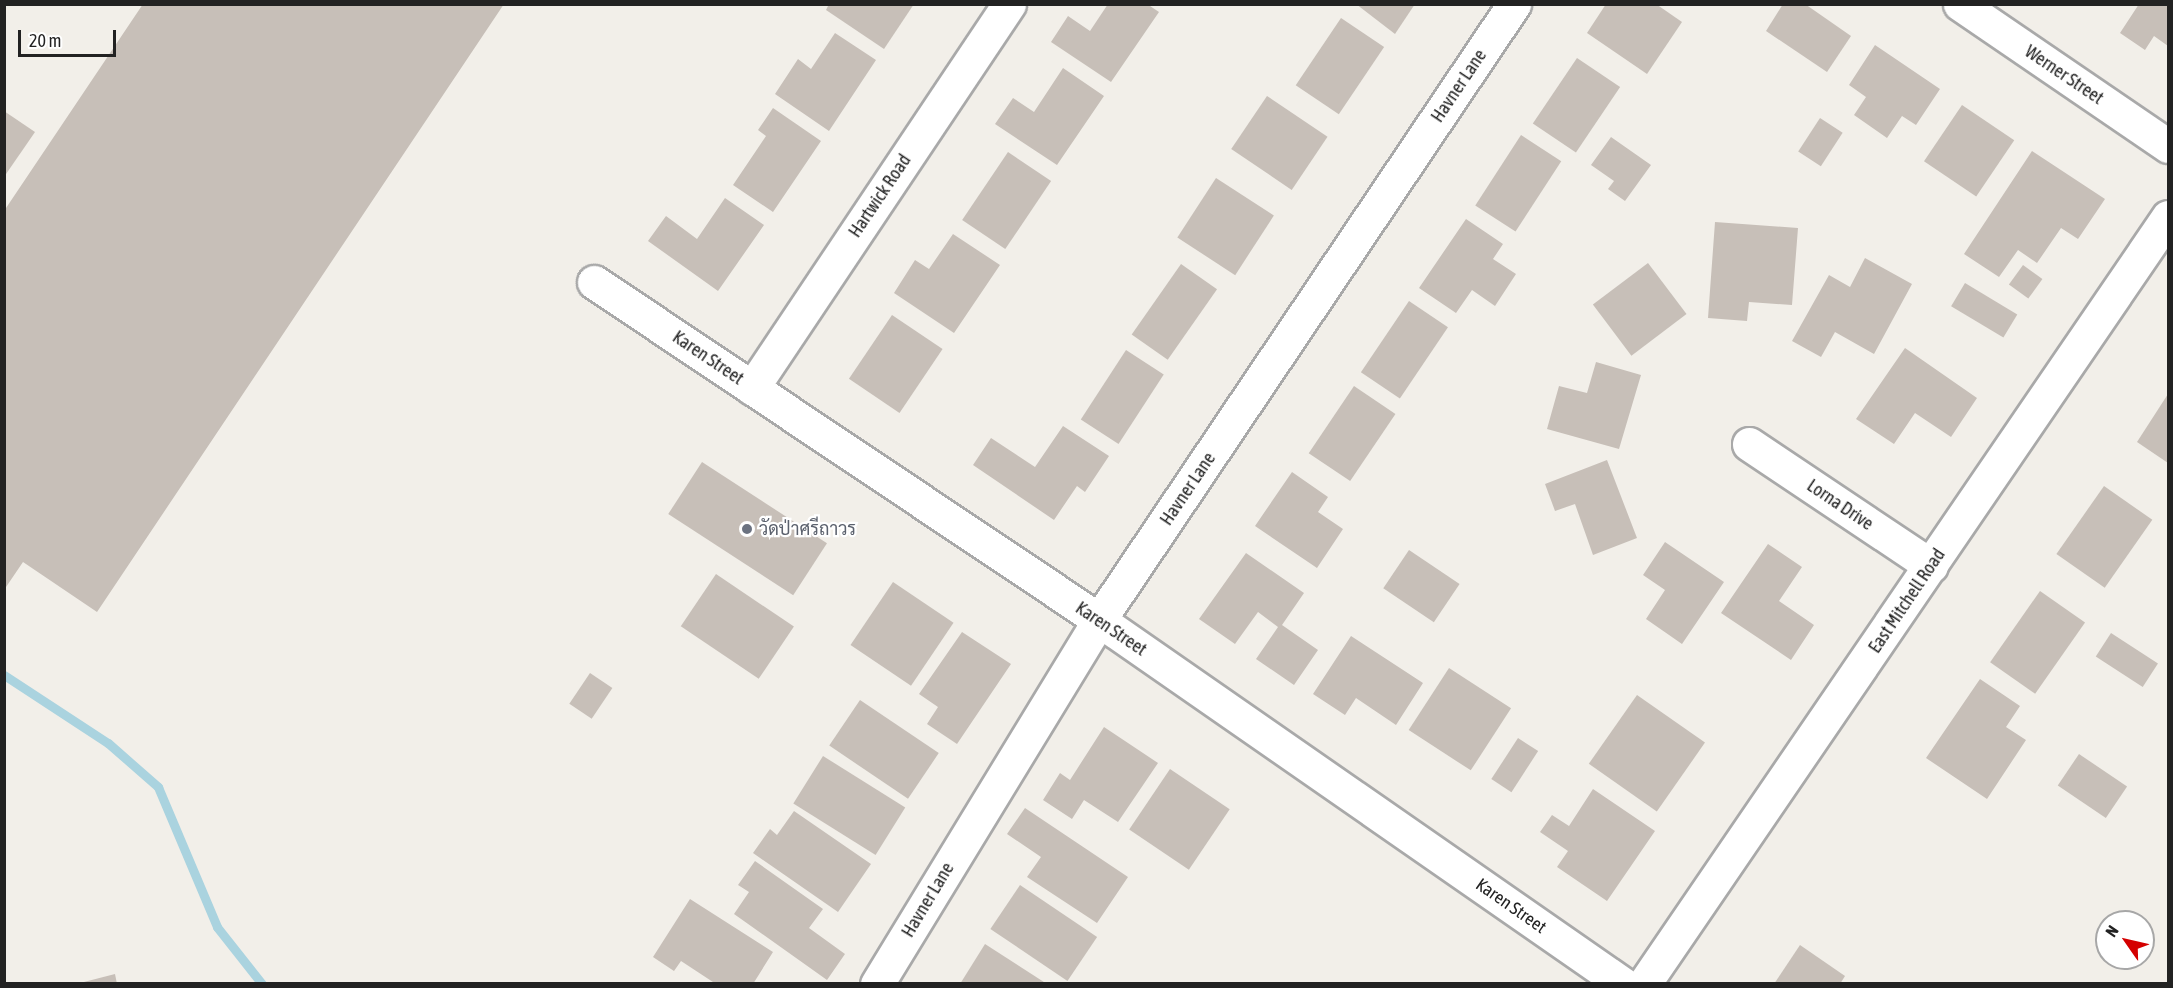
<!DOCTYPE html>
<meta charset="utf-8">
<style>
body{margin:0}
#map{position:relative;width:2173px;height:988px;overflow:hidden;background:#f2efe9;font-family:"Asap Condensed",Sarabun,sans-serif}
div>[style]{position:absolute}
.stream>*{height:9px;margin:-4.5px;padding:0 4.5px;transform-origin:4.5px;border-radius:4.5px;background:#aad3df}
.building>*{inset:0;background:#c7bfb8;transform-origin:0 0}
.roads{filter:drop-shadow(2px 0 #a9a9a9) drop-shadow(-2px 0 #a9a9a9) drop-shadow(0 2px #a9a9a9) drop-shadow(0 -2px #a9a9a9)}
.minor>*{height:33px;margin:-16.5px;padding:0 16.5px;transform-origin:16.5px;border-radius:16.5px;background:#fff}
.dots>*{width:16px;height:16px;translate:-50% -50%;box-sizing:border-box;border:3px solid #fff;border-radius:50%}
span{translate:-50% -50%;white-space:nowrap;text-align:center;line-height:1.15;-webkit-text-stroke:4.5px #fff;paint-order:stroke}
.street-label{font-size:18px;color:#222}
.worship-label{font-size:18px;color:#5b616d}
.left{translate:0 -50%;text-align:left}
.frame{position:absolute;inset:0;border:6px solid #222;pointer-events:none}
.north{position:absolute;left:2095px;top:910px;width:60px;height:60px;box-sizing:border-box;background:#fff;border:2px solid #a7a7a7;border-radius:50%;rotate:304deg;font-size:16px;font-weight:700;line-height:24px;text-align:center;color:#222}
.north::after{content:'';display:block;margin:auto;width:21px;height:27px;background:#d40000;clip-path:polygon(50% 0,100% 100%,50% 72%,0 100%)}
.scale{position:absolute;left:18px;top:30px;width:98px;height:27px;box-sizing:border-box;border:3px solid #222;border-top:0;padding-left:8px;font-size:18px;line-height:21px;white-space:nowrap;color:#222;-webkit-text-stroke:4px #fff;paint-order:stroke}
</style>
<div id="map">
<div class="stream">
<i style="left:4px;top:675px;width:124px;rotate:33.2deg"></i>
<i style="left:108px;top:743px;width:67px;rotate:41.3deg"></i>
<i style="left:158px;top:787px;width:152px;rotate:67.1deg"></i>
<i style="left:217px;top:927px;width:73px;rotate:51.7deg"></i>
</div>
<div class="building">
<i style="clip-path:polygon(143px 4px,504px 4px,97px 612px,23px 562px,4px 590px,4px 211px)"></i>
<i style="clip-path:polygon(829px 4px,914px 4px,884px 49px,826px 10px)"></i>
<i style="clip-path:polygon(1108px 4px,1147px 4px,1159px 12px,1111px 82px,1051px 42px,1068px 16px,1090px 31px)"></i>
<i style="clip-path:polygon(1356px 4px,1415px 4px,1395px 34px)"></i>
<i style="clip-path:polygon(1606px 4px,1656px 4px,1682px 22px,1647px 74px,1587px 33px)"></i>
<i style="clip-path:polygon(1783px 4px,1805px 4px,1851px 36px,1827px 72px,1766px 31px)"></i>
<i style="clip-path:polygon(2139px 4px,2168px 4px,2168px 46px,2154px 36px,2145px 50px,2120px 33px)"></i>
<i style="left:1341px;top:18px;width:52px;height:81px;rotate:34deg"></i>
<i style="clip-path:polygon(835px 33px,876px 60px,829px 131px,775px 94px,798px 59px,811px 69px)"></i>
<i style="clip-path:polygon(1875px 45px,1940px 89px,1916px 125px,1902px 116px,1887px 138px,1854px 115px,1866px 97px,1849px 85px)"></i>
<i style="left:1577px;top:58px;width:52px;height:79px;rotate:34deg"></i>
<i style="clip-path:polygon(1063px 68px,1104px 96px,1057px 165px,995px 124px,1013px 98px,1034px 112px)"></i>
<i style="left:1267px;top:96px;width:73px;height:64px;rotate:34deg"></i>
<i style="left:1962px;top:105px;width:63px;height:68px;rotate:34deg"></i>
<i style="clip-path:polygon(773px 108px,821px 141px,773px 212px,733px 185px,766px 136px,758px 130px)"></i>
<i style="clip-path:polygon(4px 111px,35px 132px,4px 177px)"></i>
<i style="left:1820px;top:118px;width:27px;height:40px;rotate:33deg"></i>
<i style="left:1521px;top:135px;width:48px;height:84px;rotate:33deg"></i>
<i style="clip-path:polygon(1611px 137px,1651px 165px,1625px 201px,1608px 189px,1614px 181px,1591px 165px)"></i>
<i style="clip-path:polygon(2032px 151px,2105px 199px,2078px 239px,2061px 228px,2037px 263px,2018px 250px,1999px 277px,1964px 254px)"></i>
<i style="left:1008px;top:152px;width:52px;height:82px;rotate:34deg"></i>
<i style="left:1216px;top:178px;width:69px;height:71px;rotate:33deg"></i>
<i style="clip-path:polygon(725px 198px,764px 225px,718px 291px,648px 241px,666px 216px,697px 239px)"></i>
<i style="clip-path:polygon(1466px 219px,1503px 244px,1493px 259px,1516px 274px,1495px 306px,1472px 290px,1456px 313px,1419px 288px)"></i>
<i style="clip-path:polygon(1715px 222px,1798px 228px,1792px 305px,1749px 302px,1747px 321px,1708px 318px)"></i>
<i style="clip-path:polygon(953px 234px,1000px 265px,954px 333px,894px 293px,915px 260px,929px 269px)"></i>
<i style="clip-path:polygon(1865px 258px,1912px 284px,1874px 354px,1835px 332px,1821px 357px,1792px 341px,1829px 275px,1850px 287px)"></i>
<i style="left:1648px;top:263px;width:64px;height:69px;rotate:53deg"></i>
<i style="left:1181px;top:264px;width:44px;height:86px;rotate:35deg"></i>
<i style="left:2023px;top:265px;width:24px;height:24px;rotate:36deg"></i>
<i style="left:1965px;top:283px;width:61px;height:27px;rotate:31deg"></i>
<i style="left:1409px;top:301px;width:47px;height:86px;rotate:34deg"></i>
<i style="left:892px;top:315px;width:61px;height:77px;rotate:34deg"></i>
<i style="clip-path:polygon(1905px 348px,1977px 398px,1951px 437px,1915px 413px,1894px 444px,1856px 419px)"></i>
<i style="left:1126px;top:350px;width:45px;height:83px;rotate:33deg"></i>
<i style="clip-path:polygon(1596px 362px,1641px 375px,1619px 449px,1547px 429px,1559px 386px,1587px 393px)"></i>
<i style="left:1354px;top:386px;width:50px;height:81px;rotate:34deg"></i>
<i style="clip-path:polygon(2168px 394px,2168px 463px,2137px 442px)"></i>
<i style="clip-path:polygon(1063px 426px,1109px 456px,1085px 492px,1077px 486px,1054px 520px,973px 465px,991px 438px,1035px 467px)"></i>
<i style="clip-path:polygon(1607px 460px,1637px 538px,1593px 555px,1575px 504px,1555px 511px,1545px 484px)"></i>
<i style="left:702px;top:462px;width:149px;height:62px;rotate:33deg"></i>
<i style="clip-path:polygon(1292px 472px,1328px 497px,1318px 512px,1343px 529px,1317px 568px,1255px 526px)"></i>
<i style="left:2104px;top:486px;width:59px;height:83px;rotate:35deg"></i>
<i style="clip-path:polygon(1665px 542px,1724px 582px,1682px 644px,1646px 619px,1665px 590px,1643px 575px)"></i>
<i style="clip-path:polygon(1768px 544px,1802px 567px,1779px 601px,1814px 625px,1791px 660px,1721px 613px)"></i>
<i style="left:1409px;top:550px;width:61px;height:46px;rotate:34deg"></i>
<i style="clip-path:polygon(1246px 553px,1304px 593px,1282px 625px,1318px 650px,1294px 685px,1256px 659px,1278px 627px,1258px 612px,1235px 644px,1199px 619px)"></i>
<i style="left:716px;top:574px;width:94px;height:63px;rotate:34deg"></i>
<i style="left:893px;top:582px;width:73px;height:76px;rotate:34deg"></i>
<i style="left:2040px;top:591px;width:55px;height:87px;rotate:35deg"></i>
<i style="clip-path:polygon(962px 632px,1011px 664px,957px 744px,927px 724px,938px 707px,919px 694px)"></i>
<i style="left:2111px;top:633px;width:56px;height:28px;rotate:33deg"></i>
<i style="clip-path:polygon(1351px 636px,1423px 683px,1396px 725px,1356px 698px,1345px 715px,1313px 694px)"></i>
<i style="left:1449px;top:668px;width:74px;height:74px;rotate:33deg"></i>
<i style="left:590px;top:673px;width:27px;height:37px;rotate:34deg"></i>
<i style="clip-path:polygon(1980px 679px,2020px 706px,2006px 727px,2026px 740px,1987px 799px,1926px 758px)"></i>
<i style="left:1637px;top:695px;width:83px;height:84px;rotate:35deg"></i>
<i style="left:860px;top:700px;width:95px;height:55px;rotate:34deg"></i>
<i style="clip-path:polygon(1104px 727px,1158px 763px,1118px 822px,1084px 800px,1072px 819px,1043px 800px,1060px 773px,1070px 780px)"></i>
<i style="left:1518px;top:738px;width:24px;height:49px;rotate:33deg"></i>
<i style="left:2079px;top:754px;width:58px;height:38px;rotate:34deg"></i>
<i style="left:823px;top:756px;width:97px;height:56px;rotate:32deg"></i>
<i style="left:1170px;top:769px;width:72px;height:73px;rotate:34deg"></i>
<i style="clip-path:polygon(1593px 789px,1655px 831px,1607px 901px,1557px 867px,1568px 851px,1540px 832px,1552px 815px,1569px 826px)"></i>
<i style="clip-path:polygon(1025px 808px,1128px 877px,1097px 923px,1027px 877px,1041px 857px,1007px 834px)"></i>
<i style="clip-path:polygon(794px 811px,871px 864px,838px 912px,753px 853px,770px 829px,777px 835px)"></i>
<i style="clip-path:polygon(755px 861px,823px 909px,809px 928px,845px 954px,827px 980px,734px 914px,749px 892px,738px 885px)"></i>
<i style="left:1020px;top:885px;width:93px;height:53px;rotate:34deg"></i>
<i style="clip-path:polygon(690px 899px,773px 952px,753px 984px,716px 984px,681px 961px,674px 971px,653px 957px)"></i>
<i style="clip-path:polygon(985px 944px,1047px 984px,960px 984px)"></i>
<i style="clip-path:polygon(1800px 945px,1845px 976px,1840px 984px,1774px 984px)"></i>
<i style="clip-path:polygon(115px 974px,117px 984px,80px 984px,80px 983px)"></i>
</div>
<div class="roads">
<div class="minor">
<i style="left:1960px;top:4px;width:252px;rotate:34.3deg"></i>
<i style="left:594px;top:282px;width:608px;rotate:33.79deg"></i>
<i style="left:1099px;top:620px;width:638px;rotate:34.79deg"></i>
<i style="left:752px;top:388px;width:462px;rotate:-56.2deg"></i>
<i style="left:1749px;top:444px;width:219px;rotate:33.8deg"></i>
<i style="left:877px;top:984px;width:426px;rotate:-58.6deg"></i>
<i style="left:1099px;top:620px;width:743px;rotate:-56.03deg"></i>
<i style="left:1644px;top:984px;width:929px;rotate:-55.66deg"></i>
</div>
</div>
<div class="dots">
<i style="left:747px;top:529px;background:#6b7280"></i>
</div>
<div class="street-label">
<span style="left:2064px;top:75px;rotate:34deg">Werner Street</span>
<span style="left:1459px;top:86px;rotate:-56deg">Havner Lane</span>
<span style="left:880px;top:196px;rotate:-56deg">Hartwick Road</span>
<span style="left:708px;top:358px;rotate:34deg">Karen Street</span>
<span style="left:1188px;top:489px;rotate:-56deg">Havner Lane</span>
<span style="left:1840px;top:505px;rotate:34deg">Lorna Drive</span>
<span style="left:1907px;top:601px;rotate:-56deg">East Mitchell Road</span>
<span style="left:1111px;top:629px;rotate:34deg">Karen Street</span>
<span style="left:928px;top:900px;rotate:-59deg">Havner Lane</span>
<span style="left:1511px;top:906px;rotate:35deg">Karen Street</span>
</div>
<div class="worship-label">
<span class="left" style="left:759px;top:529px">วัดป่าศรีถาวร</span>
</div>
<div class="frame"></div>
<div class="north">N</div>
<div class="scale">20 m</div>
</div>
